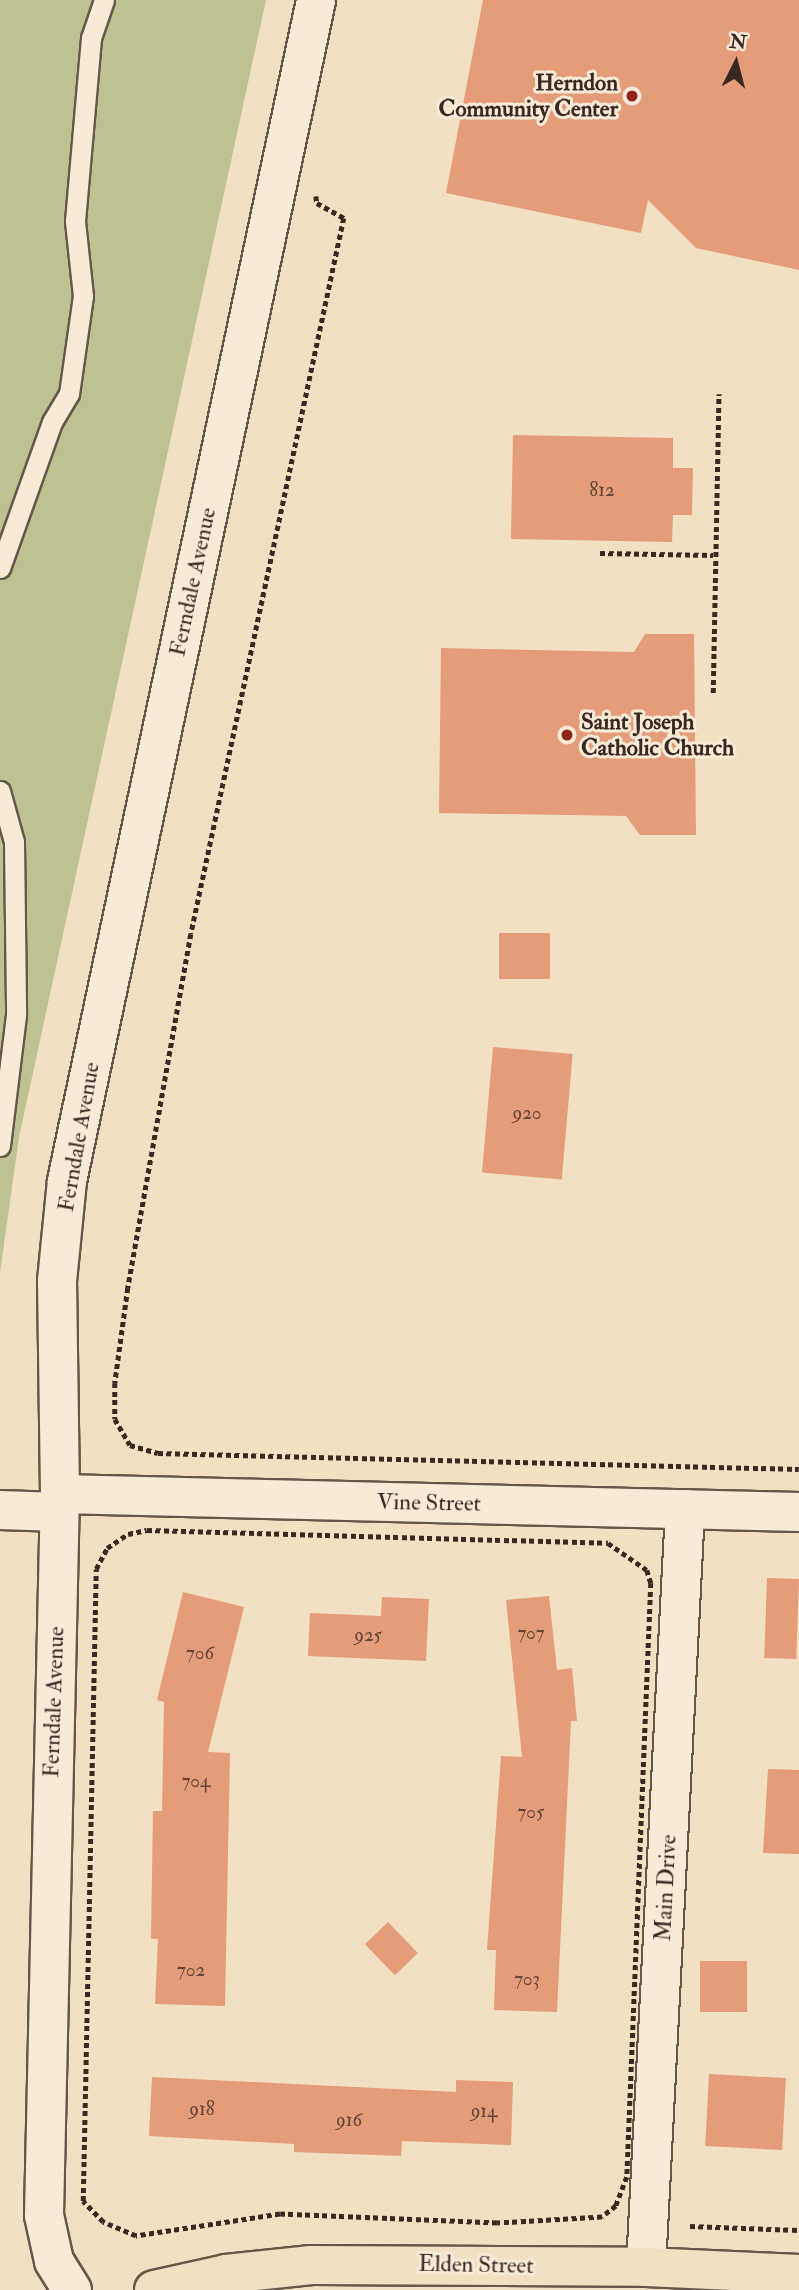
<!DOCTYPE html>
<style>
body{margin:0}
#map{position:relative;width:799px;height:2290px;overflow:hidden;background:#f2e0c2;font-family:"IM FELL Double Pica",serif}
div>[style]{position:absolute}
.green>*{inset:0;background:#bec190}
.building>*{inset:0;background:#e49c79;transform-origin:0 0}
.path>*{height:4.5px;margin-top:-2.25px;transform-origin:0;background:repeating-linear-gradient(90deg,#392923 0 5px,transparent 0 8.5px)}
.roads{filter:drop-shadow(2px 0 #67574b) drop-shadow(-2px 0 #67574b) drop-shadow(0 2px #67574b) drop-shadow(0 -2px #67574b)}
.lane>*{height:19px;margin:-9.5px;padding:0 9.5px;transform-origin:9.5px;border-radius:9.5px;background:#f7ebd7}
.street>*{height:38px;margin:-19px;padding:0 19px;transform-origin:19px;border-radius:19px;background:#f7ebd7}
.secondary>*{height:38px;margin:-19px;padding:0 19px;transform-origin:19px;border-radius:19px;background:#f7ebd7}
.primary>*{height:38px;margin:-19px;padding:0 19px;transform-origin:19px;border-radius:19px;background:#f2e0c2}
.dots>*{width:19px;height:19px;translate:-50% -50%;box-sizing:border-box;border:4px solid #f7ebd7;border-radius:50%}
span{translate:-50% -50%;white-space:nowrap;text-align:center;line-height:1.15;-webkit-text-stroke:6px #f7ebd7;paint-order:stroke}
.number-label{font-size:19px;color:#644638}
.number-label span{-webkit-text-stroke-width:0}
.poi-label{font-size:23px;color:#392923;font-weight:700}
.right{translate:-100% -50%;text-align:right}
.left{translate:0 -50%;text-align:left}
.street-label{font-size:23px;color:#392923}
.north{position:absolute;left:701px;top:28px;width:70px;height:70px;-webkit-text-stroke:5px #f7ebd7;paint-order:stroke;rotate:6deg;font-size:19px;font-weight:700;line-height:28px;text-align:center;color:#392923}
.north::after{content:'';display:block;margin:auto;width:24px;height:32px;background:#392923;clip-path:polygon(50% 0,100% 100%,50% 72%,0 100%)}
</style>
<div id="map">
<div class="green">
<i style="clip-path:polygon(0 0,266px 0,19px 1137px,0 1273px)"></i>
</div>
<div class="building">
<i style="clip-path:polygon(483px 0,799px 0,799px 270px,696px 248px,648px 200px,641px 233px,446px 193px)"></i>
<i style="clip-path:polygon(513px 435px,673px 438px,673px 468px,693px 468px,692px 515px,673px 515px,672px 542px,511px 539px)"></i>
<i style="clip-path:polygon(645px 634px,694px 634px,696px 835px,640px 835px,626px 816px,439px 813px,441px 648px,634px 652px)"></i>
<i style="left:499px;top:933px;width:51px;height:46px"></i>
<i style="left:493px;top:1047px;width:80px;height:126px;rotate:5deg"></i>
<i style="left:767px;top:1578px;width:32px;height:80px;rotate:2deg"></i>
<i style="clip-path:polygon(183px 1592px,244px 1607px,208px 1752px,230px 1753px,225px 2006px,155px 2004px,158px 1939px,151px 1939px,153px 1811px,162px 1811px,164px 1702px,157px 1700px)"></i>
<i style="clip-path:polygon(549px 1596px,557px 1670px,572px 1668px,577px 1721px,571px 1721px,557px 2012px,494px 2010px,496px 1950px,487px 1950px,501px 1756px,522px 1757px,506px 1600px)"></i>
<i style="clip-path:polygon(382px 1597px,429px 1599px,426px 1661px,308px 1656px,310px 1613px,381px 1616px)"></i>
<i style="clip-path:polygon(768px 1769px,799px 1770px,799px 1854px,763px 1853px)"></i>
<i style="left:388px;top:1922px;width:43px;height:32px;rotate:46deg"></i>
<i style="left:747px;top:1961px;width:51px;height:47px;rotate:90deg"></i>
<i style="left:709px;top:2074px;width:77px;height:72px;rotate:3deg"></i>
<i style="clip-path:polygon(152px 2077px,456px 2092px,456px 2080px,513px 2082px,511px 2145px,402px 2141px,401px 2156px,294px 2152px,294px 2144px,149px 2136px)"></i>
</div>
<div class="path">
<i style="left:316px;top:196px;width:7px;rotate:82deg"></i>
<i style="left:317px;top:203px;width:31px;rotate:29deg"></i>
<i style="left:344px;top:218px;width:732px;rotate:102.06deg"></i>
<i style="left:191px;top:934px;width:360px;rotate:100.1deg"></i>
<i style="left:128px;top:1288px;width:96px;rotate:97.8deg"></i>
<i style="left:115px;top:1383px;width:36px;rotate:90deg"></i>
<i style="left:115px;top:1419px;width:30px;rotate:60deg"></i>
<i style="left:130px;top:1445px;width:29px;rotate:16deg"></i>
<i style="left:158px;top:1453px;width:641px;rotate:1.43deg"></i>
<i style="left:600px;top:553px;width:113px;rotate:1deg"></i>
<i style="left:713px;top:693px;width:299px;rotate:-88.9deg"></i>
<i style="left:147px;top:1530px;width:461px;rotate:1.6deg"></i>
<i style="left:608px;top:1543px;width:47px;rotate:34.7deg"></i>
<i style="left:647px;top:1570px;width:14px;rotate:73deg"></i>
<i style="left:651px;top:1583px;width:594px;rotate:92.31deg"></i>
<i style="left:627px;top:2177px;width:31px;rotate:111deg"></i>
<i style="left:616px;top:2206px;width:18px;rotate:142deg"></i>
<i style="left:602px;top:2217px;width:105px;rotate:176.7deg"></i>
<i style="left:497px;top:2223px;width:217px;rotate:-177.6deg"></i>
<i style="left:280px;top:2214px;width:146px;rotate:171.3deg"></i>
<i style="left:136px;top:2236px;width:36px;rotate:-157deg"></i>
<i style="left:103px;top:2222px;width:29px;rotate:-134deg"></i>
<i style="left:83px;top:2201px;width:632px;rotate:-88.82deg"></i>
<i style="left:96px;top:1569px;width:24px;rotate:-62deg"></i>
<i style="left:107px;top:1548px;width:25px;rotate:-34deg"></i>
<i style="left:128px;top:1534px;width:19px;rotate:-12deg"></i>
<i style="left:690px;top:2226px;width:109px;rotate:2.1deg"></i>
</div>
<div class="roads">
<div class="lane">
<i style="left:0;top:568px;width:155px;rotate:-70.4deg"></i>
<i style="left:52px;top:422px;width:33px;rotate:-59deg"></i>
<i style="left:69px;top:394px;width:99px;rotate:-81.9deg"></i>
<i style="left:83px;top:296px;width:75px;rotate:-96.1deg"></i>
<i style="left:75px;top:221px;width:184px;rotate:-85deg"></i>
<i style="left:91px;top:38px;width:40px;rotate:-71.1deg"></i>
<i style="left:0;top:791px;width:53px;rotate:74.6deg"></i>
<i style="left:14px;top:842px;width:173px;rotate:89.3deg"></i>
<i style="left:16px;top:1015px;width:132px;rotate:97deg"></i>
</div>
<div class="street">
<i style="left:60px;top:1494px;width:739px;rotate:1.4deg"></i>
<i style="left:0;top:1510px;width:59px;rotate:1.9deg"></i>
<i style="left:646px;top:2267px;width:759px;rotate:-87.05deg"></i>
</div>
<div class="secondary">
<i style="left:72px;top:2290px;width:34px;rotate:-122deg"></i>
<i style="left:54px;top:2261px;width:47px;rotate:-102.3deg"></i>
<i style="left:44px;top:2215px;width:721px;rotate:-88.73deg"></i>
<i style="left:60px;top:1494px;width:213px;rotate:-90.8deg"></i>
<i style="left:57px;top:1281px;width:100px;rotate:-84.3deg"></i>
<i style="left:67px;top:1181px;width:1207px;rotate:-78.09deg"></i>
</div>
<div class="primary">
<i style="left:154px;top:2290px;width:74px;rotate:-12.5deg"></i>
<i style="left:226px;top:2274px;width:86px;rotate:-6deg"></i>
<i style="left:312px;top:2265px;width:334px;rotate:0.3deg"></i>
<i style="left:646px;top:2267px;width:153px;rotate:2.6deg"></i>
</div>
</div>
<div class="dots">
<i style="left:632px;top:96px;background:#8f2418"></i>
<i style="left:567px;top:735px;background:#8f2418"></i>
</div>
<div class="number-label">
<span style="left:602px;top:491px">812</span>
<span style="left:527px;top:1114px">920</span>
<span style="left:531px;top:1634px">707</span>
<span style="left:368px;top:1636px">925</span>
<span style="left:200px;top:1654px">706</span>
<span style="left:196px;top:1782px">704</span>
<span style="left:531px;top:1813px">705</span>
<span style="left:191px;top:1971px">702</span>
<span style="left:527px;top:1980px">703</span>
<span style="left:202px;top:2110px">918</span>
<span style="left:484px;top:2112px">914</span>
<span style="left:349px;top:2121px">916</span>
</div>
<div class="poi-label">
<span class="right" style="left:618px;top:96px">Herndon<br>Community Center</span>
<span class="left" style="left:581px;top:735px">Saint Joseph<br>Catholic Church</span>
</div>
<div class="street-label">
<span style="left:193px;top:582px;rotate:-78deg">Ferndale Avenue</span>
<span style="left:79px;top:1137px;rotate:-80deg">Ferndale Avenue</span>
<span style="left:429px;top:1503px;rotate:1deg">Vine Street</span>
<span style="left:54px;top:1702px;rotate:-88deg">Ferndale Avenue</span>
<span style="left:666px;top:1888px;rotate:-87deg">Main Drive</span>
<span style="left:476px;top:2265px;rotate:1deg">Elden Street</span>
</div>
<div class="north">N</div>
</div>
